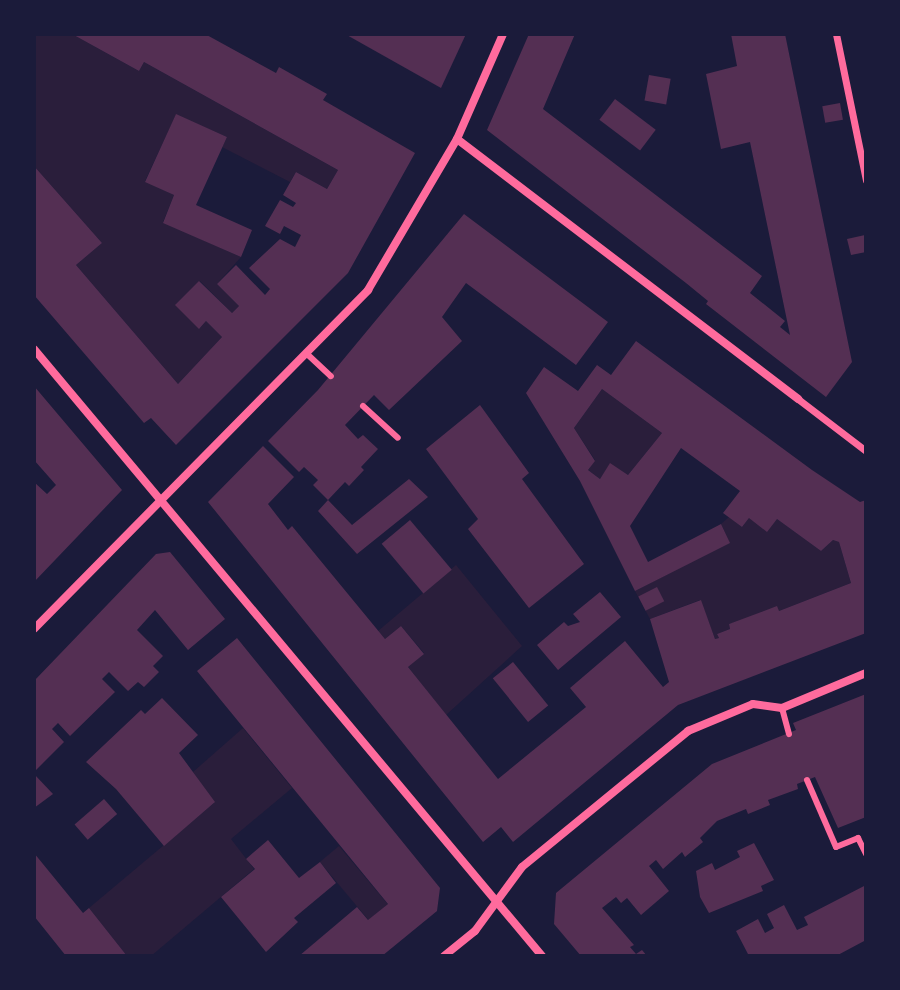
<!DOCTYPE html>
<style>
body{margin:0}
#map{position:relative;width:900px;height:990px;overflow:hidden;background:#1b1b3a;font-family:"Exo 2",sans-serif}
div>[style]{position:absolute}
.green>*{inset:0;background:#2a1e3b;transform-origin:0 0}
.building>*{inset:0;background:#542f53;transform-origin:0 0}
.service>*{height:6px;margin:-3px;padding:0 3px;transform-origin:3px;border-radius:3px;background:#ff6b9d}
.pedestrian>*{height:7px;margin:-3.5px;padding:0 3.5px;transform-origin:3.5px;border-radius:3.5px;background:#ff6b9d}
.minor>*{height:8px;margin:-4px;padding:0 4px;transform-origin:4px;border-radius:4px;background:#ff6b9d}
span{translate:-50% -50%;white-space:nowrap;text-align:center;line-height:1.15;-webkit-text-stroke:6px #1b1b3a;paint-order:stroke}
.frame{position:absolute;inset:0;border:36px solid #1b1b3a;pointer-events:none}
</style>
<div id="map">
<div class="green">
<i style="clip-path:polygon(34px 34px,72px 34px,139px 71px,144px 62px,338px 170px,327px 189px,296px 172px,290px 182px,222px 147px,227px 137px,176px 115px,145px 181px,174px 195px,163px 222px,241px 257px,217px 284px,239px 306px,232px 313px,200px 281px,176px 304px,200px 328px,206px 321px,222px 337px,178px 384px,76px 265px,102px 243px,34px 166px)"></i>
<i style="clip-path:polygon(602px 389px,662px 433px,628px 475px,610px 464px,600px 479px,588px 470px,595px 460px,574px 428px)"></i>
<i style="clip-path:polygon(729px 517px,742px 527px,749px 518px,777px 519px,821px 551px,833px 540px,839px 542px,851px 583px,779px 611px,729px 624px,730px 629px,717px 634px,719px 638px,715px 639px,700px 600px,650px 619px,635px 591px,729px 542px,721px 524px)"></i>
<i style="clip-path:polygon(456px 565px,522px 646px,446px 715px,408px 667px,424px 653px,401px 626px,385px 639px,378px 631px)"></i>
<i style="clip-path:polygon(243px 728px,292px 788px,231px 839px,254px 869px,151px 956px,127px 956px,89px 908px,214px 803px,193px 772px)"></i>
<i style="left:339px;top:846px;width:76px;height:25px;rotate:50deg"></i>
</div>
<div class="building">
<i style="clip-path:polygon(72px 34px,205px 34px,276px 73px,279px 67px,327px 94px,323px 100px,415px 153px,348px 273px,176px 445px,151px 418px,144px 423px,34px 295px,34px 166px,102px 243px,76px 265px,178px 384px,222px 337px,206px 321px,199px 329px,175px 305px,199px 281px,232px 313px,239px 306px,217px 284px,236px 265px,265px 295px,270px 289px,249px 268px,280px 239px,295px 247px,301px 235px,284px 226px,280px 234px,265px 226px,280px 200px,293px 207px,296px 203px,283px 195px,296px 172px,327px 189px,338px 170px,144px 62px,139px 71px)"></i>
<i style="clip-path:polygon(345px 34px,466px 34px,441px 88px)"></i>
<i style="clip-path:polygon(529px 34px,575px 34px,543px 109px,762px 276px,750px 293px,785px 321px,780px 327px,790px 335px,750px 142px,721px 149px,706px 74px,737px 66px,731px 34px,785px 34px,852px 362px,826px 397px,706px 304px,708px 301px,686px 283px,487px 130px)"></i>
<i style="left:649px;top:75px;width:22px;height:26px;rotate:10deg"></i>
<i style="left:615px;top:99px;width:51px;height:26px;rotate:37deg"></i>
<i style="left:840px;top:103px;width:17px;height:18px;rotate:80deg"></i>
<i style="clip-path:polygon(176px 114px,227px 137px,196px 205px,252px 230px,241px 257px,163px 223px,174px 195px,145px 182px)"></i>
<i style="clip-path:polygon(464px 214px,608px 322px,576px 365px,466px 283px,442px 317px,462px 341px,389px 410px,374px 395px,345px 425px,358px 439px,363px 435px,378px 449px,361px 467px,364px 470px,349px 486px,345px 482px,328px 500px,313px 485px,318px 480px,304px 467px,299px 472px,268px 441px,318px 390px)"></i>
<i style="clip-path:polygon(865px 235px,866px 252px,851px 255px,847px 239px)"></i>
<i style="clip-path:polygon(evenodd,636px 341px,812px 470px,860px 502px,866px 500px,866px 633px,678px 705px,513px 842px,501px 827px,483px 842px,208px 502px,263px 446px,294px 477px,268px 504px,288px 530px,292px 526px,385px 639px,401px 626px,424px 654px,408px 667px,498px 779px,586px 707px,570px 688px,625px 641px,663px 687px,669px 682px,650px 619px,701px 600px,715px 639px,719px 638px,717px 634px,730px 629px,729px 624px,777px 606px,779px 611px,851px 583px,839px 542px,833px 540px,821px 551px,777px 519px,767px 532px,749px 518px,742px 527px,723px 513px,740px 491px,681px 448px,630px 526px,648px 562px,721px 524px,730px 543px,635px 591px,580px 481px,526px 393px,544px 367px,578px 391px,597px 365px,611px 375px,636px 341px,602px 389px,662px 433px,628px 475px,610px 463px,600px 479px,588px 470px,595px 461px,574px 428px,602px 389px)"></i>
<i style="clip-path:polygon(34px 386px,122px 490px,34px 582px,34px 482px,47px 494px,56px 485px,34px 460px)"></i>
<i style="clip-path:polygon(480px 405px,529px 473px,522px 479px,584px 564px,529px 608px,468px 529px,478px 519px,426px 449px)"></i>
<i style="clip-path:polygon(409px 479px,428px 497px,357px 554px,318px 511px,328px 500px,352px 525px)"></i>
<i style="left:410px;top:520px;width:65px;height:37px;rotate:50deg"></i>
<i style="clip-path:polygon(170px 552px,225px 619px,188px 650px,155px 610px,137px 630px,163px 656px,153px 666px,159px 672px,144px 687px,138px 682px,128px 691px,109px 672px,102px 679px,115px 692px,70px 736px,58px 723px,52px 729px,64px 742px,34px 772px,34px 681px,156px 554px)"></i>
<i style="left:657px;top:587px;width:16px;height:21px;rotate:63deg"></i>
<i style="clip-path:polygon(600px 592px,621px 617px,558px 670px,537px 645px,564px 622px,568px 626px,580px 622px,573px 614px)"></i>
<i style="clip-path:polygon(237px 638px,440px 888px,437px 911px,382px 956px,299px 956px,357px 907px,368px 920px,388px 904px,197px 671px)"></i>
<i style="left:513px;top:662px;width:56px;height:26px;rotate:51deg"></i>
<i style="clip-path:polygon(866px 694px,866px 817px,838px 828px,815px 777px,797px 784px,798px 789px,768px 800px,770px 805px,748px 814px,746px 809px,717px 821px,700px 838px,703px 842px,685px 857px,682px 852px,663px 869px,656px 860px,649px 866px,669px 891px,641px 915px,627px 898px,621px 903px,616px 897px,602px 908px,634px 945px,630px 947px,636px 954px,642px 950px,647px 956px,581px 956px,554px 924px,556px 893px,712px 764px,796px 730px,793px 723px)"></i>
<i style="clip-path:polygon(162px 698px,198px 735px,179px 753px,215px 802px,164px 846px,116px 789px,86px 762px,141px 710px,145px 714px)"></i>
<i style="clip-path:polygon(34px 774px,53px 794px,34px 808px)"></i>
<i style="left:104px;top:799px;width:20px;height:39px;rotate:49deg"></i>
<i style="clip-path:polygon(268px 840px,299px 878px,320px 862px,336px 883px,294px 918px,298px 922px,266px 952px,221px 897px,255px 869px,246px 859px)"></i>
<i style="clip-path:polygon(754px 843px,774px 880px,761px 886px,763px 891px,709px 913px,700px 897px,696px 871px,712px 863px,715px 870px,740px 857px,737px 851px)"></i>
<i style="clip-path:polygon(34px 853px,83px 913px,89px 908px,127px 956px,66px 956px,34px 916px)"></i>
<i style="clip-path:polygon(866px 885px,866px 940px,836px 956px,749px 956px,736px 931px,758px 919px,765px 933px,774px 928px,767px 914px,784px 905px,797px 930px,808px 925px,804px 917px)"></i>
</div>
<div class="service">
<i style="left:306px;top:353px;width:34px;rotate:43deg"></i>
<i style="left:363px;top:406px;width:47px;rotate:42.4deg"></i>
<i style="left:782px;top:708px;width:27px;rotate:75deg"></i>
<i style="left:807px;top:780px;width:73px;rotate:66.6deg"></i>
<i style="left:836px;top:847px;width:24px;rotate:-22deg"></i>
<i style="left:858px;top:838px;width:18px;rotate:63deg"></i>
</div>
<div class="pedestrian">
<i style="left:836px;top:34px;width:149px;rotate:78.4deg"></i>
<i style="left:798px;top:399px;width:86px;rotate:37.4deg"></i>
</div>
<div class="minor">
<i style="left:457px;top:139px;width:429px;rotate:37.3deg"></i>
<i style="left:34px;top:349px;width:792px;rotate:50.07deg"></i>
<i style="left:34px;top:629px;width:476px;rotate:-45.4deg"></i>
<i style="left:368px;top:290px;width:175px;rotate:-59.5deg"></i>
<i style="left:457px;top:139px;width:115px;rotate:-66.3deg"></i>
<i style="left:444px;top:956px;width:40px;rotate:-39deg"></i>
<i style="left:475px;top:931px;width:79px;rotate:-53.7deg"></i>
<i style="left:522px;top:867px;width:215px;rotate:-39.3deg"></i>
<i style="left:688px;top:731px;width:70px;rotate:-22.6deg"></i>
<i style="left:753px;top:704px;width:29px;rotate:8deg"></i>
<i style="left:782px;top:708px;width:91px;rotate:-22.6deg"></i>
</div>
<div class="frame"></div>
</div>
